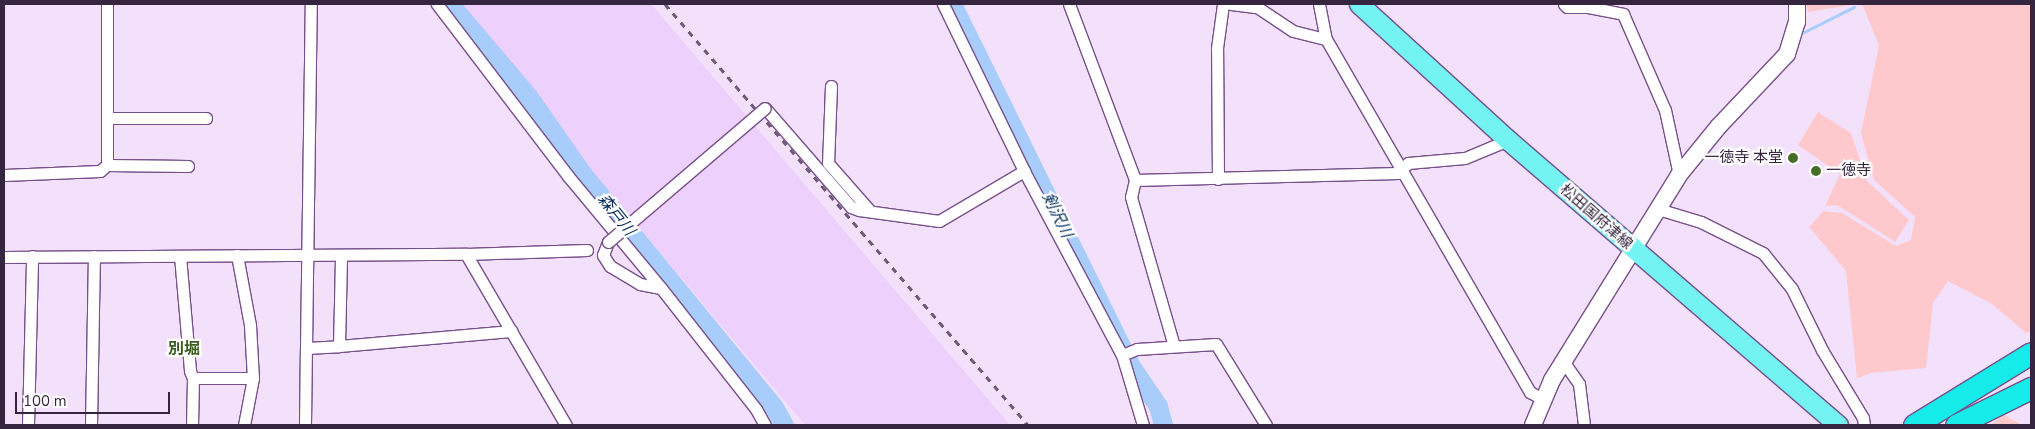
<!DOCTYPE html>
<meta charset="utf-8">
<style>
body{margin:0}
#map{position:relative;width:2035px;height:429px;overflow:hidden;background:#f3e1fc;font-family:"Nunito Sans","Noto Sans JP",sans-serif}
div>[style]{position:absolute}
.built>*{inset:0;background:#edd0fc}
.green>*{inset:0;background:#fdc9cc}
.stream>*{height:3px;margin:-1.5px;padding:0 1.5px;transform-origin:1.5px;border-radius:1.5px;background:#a8cdfa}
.river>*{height:19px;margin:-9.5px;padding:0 9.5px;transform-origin:9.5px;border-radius:9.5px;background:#a8cdfa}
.roads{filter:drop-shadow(1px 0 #77508a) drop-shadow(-1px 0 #77508a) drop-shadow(0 1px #77508a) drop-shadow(0 -1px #77508a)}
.street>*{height:11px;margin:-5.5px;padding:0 5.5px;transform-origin:5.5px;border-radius:5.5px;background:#fff}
.secondary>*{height:16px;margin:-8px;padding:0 8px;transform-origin:8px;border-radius:8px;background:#fff}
.primary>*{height:19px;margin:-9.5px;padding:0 9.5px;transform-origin:9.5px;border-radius:9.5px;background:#73f3f2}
.highway>*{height:21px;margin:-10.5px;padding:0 10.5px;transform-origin:10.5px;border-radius:10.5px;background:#15ebe9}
.rail>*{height:3px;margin-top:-1.5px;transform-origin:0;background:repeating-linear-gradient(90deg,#6c5b75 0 6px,transparent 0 12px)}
.bridges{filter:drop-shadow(1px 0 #77508a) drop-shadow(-1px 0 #77508a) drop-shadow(0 1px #77508a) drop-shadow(0 -1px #77508a)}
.street-bridge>*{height:11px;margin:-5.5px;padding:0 5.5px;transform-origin:5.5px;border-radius:5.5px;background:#fff}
.dots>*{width:14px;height:14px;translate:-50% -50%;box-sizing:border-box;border:2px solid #fff;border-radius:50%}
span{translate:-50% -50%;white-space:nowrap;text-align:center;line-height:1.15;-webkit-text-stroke:4.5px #fff;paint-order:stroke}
.poi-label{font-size:15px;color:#35253e}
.right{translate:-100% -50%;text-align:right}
.left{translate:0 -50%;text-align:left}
.street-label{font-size:15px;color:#35253e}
.water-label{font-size:16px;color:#002956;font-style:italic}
.neighbourhood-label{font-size:16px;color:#3b5e1f;font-weight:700}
.frame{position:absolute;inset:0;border:5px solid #35253e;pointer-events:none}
.scale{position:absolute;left:15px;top:392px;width:155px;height:22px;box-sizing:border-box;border:2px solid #35253e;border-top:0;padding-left:6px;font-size:15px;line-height:18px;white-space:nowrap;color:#35253e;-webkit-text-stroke:4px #fff;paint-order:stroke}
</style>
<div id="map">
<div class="built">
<i style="clip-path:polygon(451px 4px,651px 4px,1010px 425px,805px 425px)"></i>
</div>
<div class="green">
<i style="clip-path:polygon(1806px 4px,1858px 4px,1808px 12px)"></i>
<i style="clip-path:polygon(1862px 4px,2031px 4px,2031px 331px,2026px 333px,1992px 304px,1948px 281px,1933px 303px,1926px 368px,1871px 373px,1857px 378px,1846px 271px,1809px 227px,1823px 211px,1842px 213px,1896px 246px,1911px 240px,1915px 217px,1874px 180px,1861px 133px,1879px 45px)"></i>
<i style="clip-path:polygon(1818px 112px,1851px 133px,1867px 181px,1909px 220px,1895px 242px,1837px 205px,1825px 206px,1840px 174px,1798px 145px)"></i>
<i style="clip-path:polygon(2004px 415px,2022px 425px,1990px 425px)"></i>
</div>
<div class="stream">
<i style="left:1804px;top:32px;width:56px;rotate:-26.6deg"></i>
</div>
<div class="river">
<i style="left:450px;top:4px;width:121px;rotate:49.7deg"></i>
<i style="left:528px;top:96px;width:93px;rotate:55.1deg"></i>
<i style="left:581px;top:172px;width:304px;rotate:50.6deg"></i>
<i style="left:774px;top:407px;width:21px;rotate:61deg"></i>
<i style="left:952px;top:4px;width:404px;rotate:63.7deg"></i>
<i style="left:1131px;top:366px;width:48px;rotate:56deg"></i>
<i style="left:1158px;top:406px;width:20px;rotate:75deg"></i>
</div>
<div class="roads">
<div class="street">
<i style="left:437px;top:4px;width:216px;rotate:52.7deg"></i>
<i style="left:568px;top:176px;width:146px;rotate:50.3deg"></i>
<i style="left:943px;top:4px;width:186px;rotate:64.1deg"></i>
<i style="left:1024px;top:171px;width:208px;rotate:62deg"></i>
<i style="left:1122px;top:355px;width:73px;rotate:73.3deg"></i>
<i style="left:1069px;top:4px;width:188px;rotate:69.4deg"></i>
<i style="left:1135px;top:180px;width:17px;rotate:103deg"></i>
<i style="left:1131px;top:197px;width:155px;rotate:73.9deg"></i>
<i style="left:1231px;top:4px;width:26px;rotate:7deg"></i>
<i style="left:1257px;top:7px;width:43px;rotate:33.7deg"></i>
<i style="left:1293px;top:31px;width:34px;rotate:14deg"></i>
<i style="left:1319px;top:4px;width:36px;rotate:79deg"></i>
<i style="left:1326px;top:39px;width:408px;rotate:60deg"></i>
<i style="left:1530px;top:392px;width:14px;rotate:30deg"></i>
<i style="left:1564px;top:4px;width:4px;rotate:45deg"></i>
<i style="left:1567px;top:7px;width:21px"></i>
<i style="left:1588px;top:7px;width:36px;rotate:11deg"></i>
<i style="left:1623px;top:14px;width:105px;rotate:66.4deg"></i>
<i style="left:1665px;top:110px;width:66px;rotate:77.8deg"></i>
<i style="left:831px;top:86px;width:77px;rotate:92.2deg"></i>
<i style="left:828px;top:163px;width:64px;rotate:48.8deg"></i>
<i style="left:765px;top:108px;width:131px;rotate:49deg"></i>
<i style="left:851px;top:207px;width:9px;rotate:21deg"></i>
<i style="left:859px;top:210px;width:81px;rotate:7.8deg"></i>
<i style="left:939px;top:221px;width:99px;rotate:-30.5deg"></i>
<i style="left:108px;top:118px;width:98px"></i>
<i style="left:107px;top:165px;width:81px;rotate:0.7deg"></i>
<i style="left:4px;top:175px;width:96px;rotate:-2.4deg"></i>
<i style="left:100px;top:171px;width:9px;rotate:-41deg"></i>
<i style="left:107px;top:165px;width:161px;rotate:-90deg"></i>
<i style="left:1218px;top:179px;width:131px;rotate:-90.4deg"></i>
<i style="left:1217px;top:48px;width:44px;rotate:-82.2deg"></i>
<i style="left:1135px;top:180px;width:263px;rotate:-1.5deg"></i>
<i style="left:1398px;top:173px;width:14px;rotate:-45deg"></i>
<i style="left:1408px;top:163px;width:57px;rotate:-5deg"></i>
<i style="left:1465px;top:158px;width:47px;rotate:-22.7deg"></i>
<i style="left:1658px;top:209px;width:45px;rotate:16.8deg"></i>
<i style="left:1701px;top:222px;width:69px;rotate:26.6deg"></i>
<i style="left:1763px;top:253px;width:46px;rotate:51.1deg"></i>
<i style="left:1792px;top:289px;width:68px;rotate:63.8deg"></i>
<i style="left:1822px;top:350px;width:79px;rotate:58.9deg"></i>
<i style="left:1863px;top:418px;width:7px;rotate:82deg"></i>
<i style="left:608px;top:242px;width:14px;rotate:111deg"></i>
<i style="left:603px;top:255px;width:13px;rotate:58deg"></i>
<i style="left:610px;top:266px;width:35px;rotate:31deg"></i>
<i style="left:640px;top:284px;width:21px;rotate:11deg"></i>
<i style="left:661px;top:288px;width:154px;rotate:51.9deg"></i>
<i style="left:756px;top:409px;width:18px;rotate:61deg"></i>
<i style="left:466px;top:254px;width:198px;rotate:59.7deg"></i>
<i style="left:237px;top:255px;width:71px;rotate:79.5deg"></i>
<i style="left:250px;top:325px;width:53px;rotate:86.8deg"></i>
<i style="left:180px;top:256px;width:115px;rotate:85deg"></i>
<i style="left:190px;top:371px;width:8px;rotate:67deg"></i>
<i style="left:193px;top:378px;width:47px;rotate:91.2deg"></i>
<i style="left:4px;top:257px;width:462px;rotate:-0.4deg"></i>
<i style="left:466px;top:254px;width:121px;rotate:-1.9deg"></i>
<i style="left:339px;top:346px;width:173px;rotate:-5deg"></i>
<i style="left:306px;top:348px;width:344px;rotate:-89.2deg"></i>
<i style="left:1122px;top:355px;width:16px;rotate:-22deg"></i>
<i style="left:1137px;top:349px;width:79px;rotate:-3.6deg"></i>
<i style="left:1216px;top:344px;width:95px;rotate:58.3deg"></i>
<i style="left:1563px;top:361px;width:28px;rotate:55deg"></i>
<i style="left:1579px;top:384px;width:39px;rotate:83deg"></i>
<i style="left:193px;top:378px;width:60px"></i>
<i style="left:253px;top:378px;width:48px;rotate:100.8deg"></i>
<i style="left:28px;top:425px;width:169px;rotate:-88.6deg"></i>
<i style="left:91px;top:425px;width:169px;rotate:-89deg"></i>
<i style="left:305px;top:425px;width:77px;rotate:-89.3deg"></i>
<i style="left:306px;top:348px;width:33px;rotate:-3deg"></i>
<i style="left:339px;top:346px;width:91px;rotate:-88.7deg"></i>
</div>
<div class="secondary">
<i style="left:1533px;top:425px;width:49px;rotate:-67.1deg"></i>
<i style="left:1552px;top:380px;width:241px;rotate:-58.2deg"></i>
<i style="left:1679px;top:175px;width:63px;rotate:-50.8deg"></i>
<i style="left:1719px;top:126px;width:99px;rotate:-46.6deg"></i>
<i style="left:1787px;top:54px;width:34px;rotate:-73deg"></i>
<i style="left:1797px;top:22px;width:18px;rotate:-90deg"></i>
</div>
<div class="primary">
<i style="left:1359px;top:4px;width:202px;rotate:42.4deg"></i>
<i style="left:1508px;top:140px;width:436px;rotate:40.8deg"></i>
</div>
<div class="highway">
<i style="left:1914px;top:425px;width:137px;rotate:-31.6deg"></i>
<i style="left:1956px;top:425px;width:84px;rotate:-26.3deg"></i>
</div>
</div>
<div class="rail">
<i style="left:665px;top:4px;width:556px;rotate:49.23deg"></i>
</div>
<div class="bridges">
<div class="street-bridge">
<i style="left:608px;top:242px;width:206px;rotate:-40.5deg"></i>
</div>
</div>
<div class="dots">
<i style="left:1793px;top:158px;background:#476e29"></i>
<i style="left:1816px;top:171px;background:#476e29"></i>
</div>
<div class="poi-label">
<span class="right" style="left:1783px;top:158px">一徳寺 本堂</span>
<span class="left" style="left:1826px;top:171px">一徳寺</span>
</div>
<div class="street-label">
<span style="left:1596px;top:217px;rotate:41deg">松田国府津線</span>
</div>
<div class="water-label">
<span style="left:616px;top:215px;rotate:51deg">森戸川</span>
<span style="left:1057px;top:215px;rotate:64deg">剣沢川</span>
</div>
<div class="neighbourhood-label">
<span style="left:184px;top:349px">別堀</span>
</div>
<div class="frame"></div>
<div class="scale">100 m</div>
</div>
